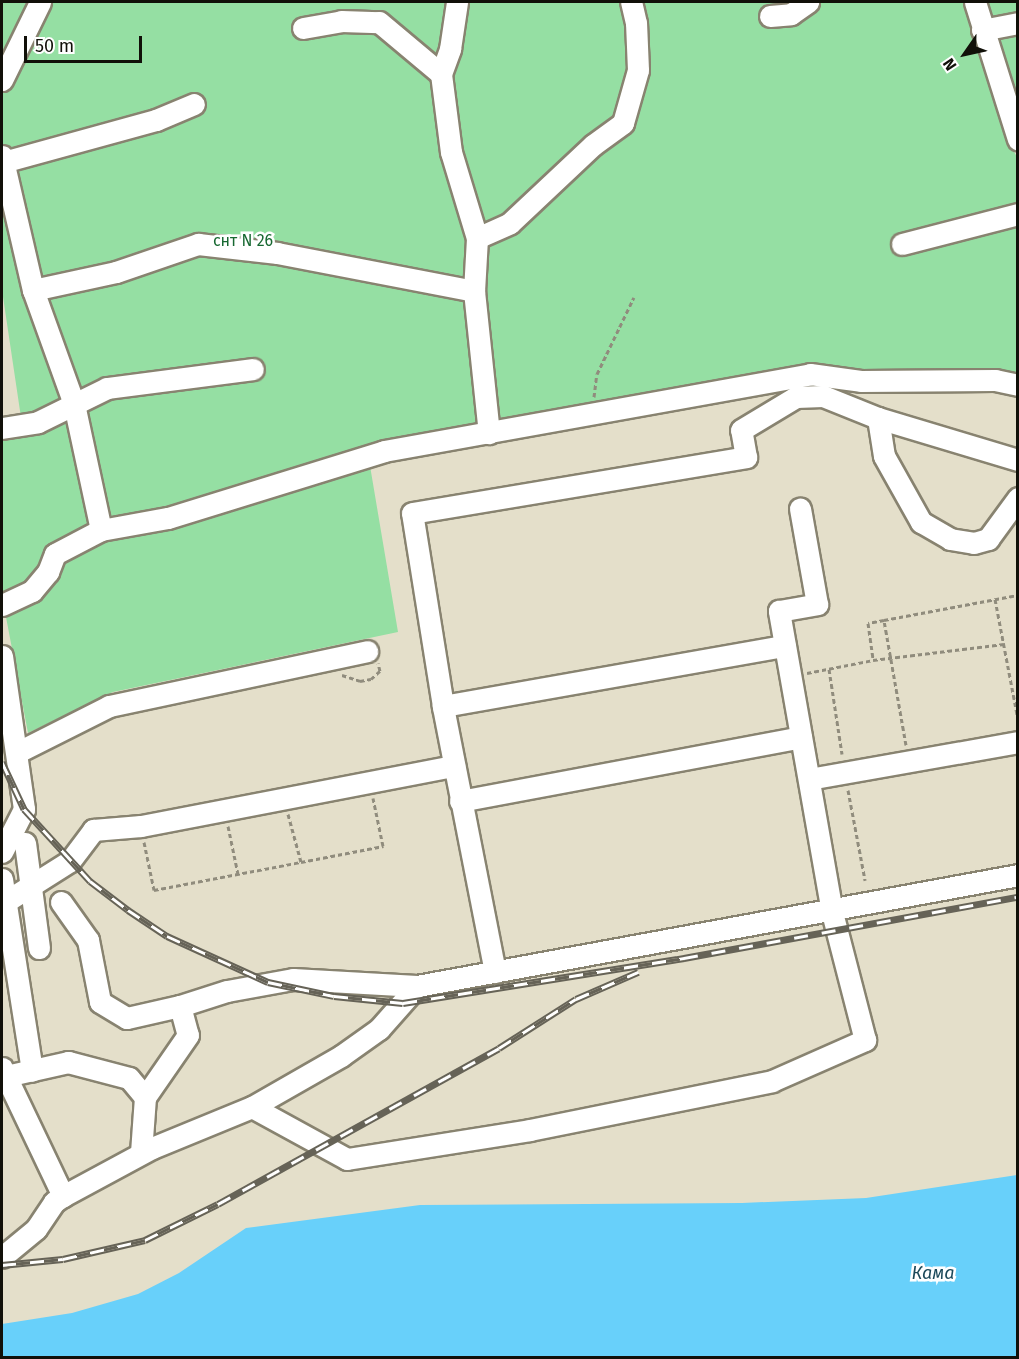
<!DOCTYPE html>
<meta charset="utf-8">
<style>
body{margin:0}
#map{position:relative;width:1019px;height:1359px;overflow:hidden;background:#e4dfca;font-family:"Fira Sans",sans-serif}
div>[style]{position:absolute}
.green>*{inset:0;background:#95dfa3}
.water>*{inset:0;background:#68d0fa}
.path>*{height:3px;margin-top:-1.5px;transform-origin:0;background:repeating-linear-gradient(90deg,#908c7d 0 4.5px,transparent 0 7.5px)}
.roads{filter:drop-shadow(2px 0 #888370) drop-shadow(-2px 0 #888370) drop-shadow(0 2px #888370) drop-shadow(0 -2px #888370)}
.minor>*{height:21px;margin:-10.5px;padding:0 10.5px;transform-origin:10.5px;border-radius:10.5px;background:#fff}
.rail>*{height:7px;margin-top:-3.5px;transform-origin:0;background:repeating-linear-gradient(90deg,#fff 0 14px,#666357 0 28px);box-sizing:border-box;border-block:2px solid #666357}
span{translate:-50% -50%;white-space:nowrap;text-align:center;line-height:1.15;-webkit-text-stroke:5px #fff;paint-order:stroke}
.park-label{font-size:16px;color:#176831}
.water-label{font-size:18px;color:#1c495a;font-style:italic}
.frame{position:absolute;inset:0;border:3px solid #111009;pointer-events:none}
.north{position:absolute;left:935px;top:24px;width:60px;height:60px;-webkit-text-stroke:4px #fff;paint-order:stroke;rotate:236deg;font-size:16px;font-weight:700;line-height:24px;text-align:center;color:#111009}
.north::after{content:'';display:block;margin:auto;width:21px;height:27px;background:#111009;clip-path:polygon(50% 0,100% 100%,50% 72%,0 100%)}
.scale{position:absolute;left:24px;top:36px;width:118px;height:27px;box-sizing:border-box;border:3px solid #111009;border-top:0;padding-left:8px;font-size:18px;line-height:21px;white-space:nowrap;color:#111009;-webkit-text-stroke:4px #fff;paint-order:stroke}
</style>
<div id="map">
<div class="green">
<i style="clip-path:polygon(2px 2px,967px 2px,1008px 141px,1017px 157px,1017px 375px,865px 375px,367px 448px,398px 632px,113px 692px,28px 733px,2px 596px,2px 435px,23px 431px,2px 290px)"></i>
<i style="clip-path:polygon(981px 2px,1017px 2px,1017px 117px)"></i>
</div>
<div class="water">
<i style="clip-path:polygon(1017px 1175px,1017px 1357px,2px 1357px,2px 1324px,72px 1313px,138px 1294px,179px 1273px,246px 1228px,420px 1205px,742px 1203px,866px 1198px)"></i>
</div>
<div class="path">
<i style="left:594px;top:397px;width:23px;rotate:-83deg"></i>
<i style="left:597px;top:374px;width:85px;rotate:-64.3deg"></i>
<i style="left:995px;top:599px;width:123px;rotate:79.2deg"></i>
<i style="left:884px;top:620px;width:16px;rotate:169deg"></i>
<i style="left:868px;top:623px;width:37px;rotate:82deg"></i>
<i style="left:873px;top:660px;width:132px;rotate:-7deg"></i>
<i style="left:829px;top:669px;width:86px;rotate:81.3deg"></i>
<i style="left:807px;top:673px;width:67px;rotate:-11.1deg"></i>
<i style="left:342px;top:675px;width:19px;rotate:18deg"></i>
<i style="left:360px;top:681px;width:11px;rotate:-10deg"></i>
<i style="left:371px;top:679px;width:12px;rotate:-42deg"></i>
<i style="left:380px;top:671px;width:8px;rotate:-104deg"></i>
<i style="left:906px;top:745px;width:127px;rotate:-100deg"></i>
<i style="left:884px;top:620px;width:136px;rotate:-10.6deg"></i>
<i style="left:848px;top:790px;width:92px;rotate:79.3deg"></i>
<i style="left:288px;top:814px;width:50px;rotate:74.8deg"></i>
<i style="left:228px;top:826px;width:49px;rotate:78.2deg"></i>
<i style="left:144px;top:842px;width:49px;rotate:78.2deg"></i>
<i style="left:154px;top:890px;width:150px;rotate:-10.8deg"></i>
<i style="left:301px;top:862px;width:84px;rotate:-11deg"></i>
<i style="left:383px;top:846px;width:49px;rotate:-101.8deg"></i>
</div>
<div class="roads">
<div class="minor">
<i style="left:975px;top:2px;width:144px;rotate:72.6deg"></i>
<i style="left:770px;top:16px;width:21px;rotate:-5deg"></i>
<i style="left:791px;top:14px;width:21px;rotate:-35deg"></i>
<i style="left:303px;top:28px;width:39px;rotate:-10deg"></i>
<i style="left:341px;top:21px;width:38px;rotate:2deg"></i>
<i style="left:379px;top:22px;width:81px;rotate:40deg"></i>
<i style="left:441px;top:74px;width:79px;rotate:82.7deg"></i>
<i style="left:451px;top:152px;width:90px;rotate:73.2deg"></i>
<i style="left:477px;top:238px;width:53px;rotate:93.2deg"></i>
<i style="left:474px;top:291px;width:143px;rotate:84deg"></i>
<i style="left:982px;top:30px;width:37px;rotate:-11deg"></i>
<i style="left:441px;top:74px;width:27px;rotate:-70deg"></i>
<i style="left:450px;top:49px;width:48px;rotate:-81.5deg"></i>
<i style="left:2px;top:80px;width:87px;rotate:-64deg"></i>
<i style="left:2px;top:156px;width:138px;rotate:77deg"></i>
<i style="left:33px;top:290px;width:121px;rotate:70.2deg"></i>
<i style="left:74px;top:404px;width:129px;rotate:77.9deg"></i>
<i style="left:3px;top:162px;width:159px;rotate:-15.4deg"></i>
<i style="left:156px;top:120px;width:41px;rotate:-22.8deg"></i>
<i style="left:477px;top:238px;width:36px;rotate:-24deg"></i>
<i style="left:510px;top:223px;width:114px;rotate:-43.2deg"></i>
<i style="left:593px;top:145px;width:37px;rotate:-36deg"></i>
<i style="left:623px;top:123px;width:55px;rotate:-74.2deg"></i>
<i style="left:638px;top:70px;width:47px;rotate:-92.4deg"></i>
<i style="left:636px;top:23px;width:22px;rotate:-103deg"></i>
<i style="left:902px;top:244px;width:120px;rotate:-14.5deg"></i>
<i style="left:33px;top:290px;width:85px;rotate:-12.2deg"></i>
<i style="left:116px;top:272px;width:87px;rotate:-18.9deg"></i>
<i style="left:198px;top:244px;width:80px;rotate:6.5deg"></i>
<i style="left:277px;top:253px;width:201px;rotate:10.9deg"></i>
<i style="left:878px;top:418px;width:38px;rotate:81deg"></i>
<i style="left:884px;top:456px;width:76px;rotate:60.7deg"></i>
<i style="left:921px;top:522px;width:34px;rotate:30deg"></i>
<i style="left:950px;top:539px;width:24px;rotate:9deg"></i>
<i style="left:974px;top:543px;width:15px;rotate:-16deg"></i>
<i style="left:988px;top:539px;width:51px;rotate:-53.8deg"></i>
<i style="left:2px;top:428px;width:36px;rotate:-9deg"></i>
<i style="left:38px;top:422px;width:77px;rotate:-26.2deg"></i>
<i style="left:107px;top:388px;width:147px;rotate:-7.4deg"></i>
<i style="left:2px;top:605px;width:33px;rotate:-25deg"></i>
<i style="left:32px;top:591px;width:25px;rotate:-50deg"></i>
<i style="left:48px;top:572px;width:19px;rotate:-69deg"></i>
<i style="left:55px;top:554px;width:52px;rotate:-27.6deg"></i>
<i style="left:101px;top:530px;width:68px;rotate:-10.2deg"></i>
<i style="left:168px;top:518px;width:226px;rotate:-17.2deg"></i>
<i style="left:384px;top:451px;width:433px;rotate:-10.2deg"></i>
<i style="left:810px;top:374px;width:51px;rotate:7.8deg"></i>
<i style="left:861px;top:381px;width:134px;rotate:-0.4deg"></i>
<i style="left:995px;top:380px;width:24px;rotate:12deg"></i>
<i style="left:2px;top:656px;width:155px;rotate:81.8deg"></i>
<i style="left:24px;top:809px;width:48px;rotate:117.1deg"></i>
<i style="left:443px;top:706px;width:347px;rotate:-10deg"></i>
<i style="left:18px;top:752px;width:102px;rotate:-26.8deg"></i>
<i style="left:109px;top:706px;width:264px;rotate:-12deg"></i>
<i style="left:809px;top:779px;width:212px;rotate:-10deg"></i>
<i style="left:460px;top:801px;width:347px;rotate:-10.6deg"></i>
<i style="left:25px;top:843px;width:106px;rotate:82.4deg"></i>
<i style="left:2px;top:879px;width:194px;rotate:81.1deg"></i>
<i style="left:5px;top:902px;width:77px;rotate:-32.2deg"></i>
<i style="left:70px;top:861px;width:39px;rotate:-53deg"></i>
<i style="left:93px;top:830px;width:48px;rotate:-4.8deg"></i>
<i style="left:141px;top:826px;width:319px;rotate:-10.9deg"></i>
<i style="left:61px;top:902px;width:47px;rotate:54.6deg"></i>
<i style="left:88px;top:940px;width:63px;rotate:79deg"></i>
<i style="left:100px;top:1002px;width:31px;rotate:31deg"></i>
<i style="left:127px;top:1018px;width:54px;rotate:-12.8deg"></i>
<i style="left:180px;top:1006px;width:30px;rotate:75deg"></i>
<i style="left:188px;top:1035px;width:75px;rotate:124.7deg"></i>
<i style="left:145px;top:1097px;width:56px;rotate:94.1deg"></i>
<i style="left:495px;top:972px;width:271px;rotate:-101.1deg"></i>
<i style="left:443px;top:706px;width:195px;rotate:-99.1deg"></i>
<i style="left:412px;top:513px;width:339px;rotate:-9.5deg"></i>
<i style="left:746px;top:457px;width:27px;rotate:-100deg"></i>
<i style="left:741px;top:430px;width:64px;rotate:-31deg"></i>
<i style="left:796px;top:397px;width:27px;rotate:-2deg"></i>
<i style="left:823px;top:396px;width:59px;rotate:21.8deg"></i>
<i style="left:878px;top:418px;width:146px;rotate:16.7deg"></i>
<i style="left:180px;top:1006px;width:49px;rotate:-17.7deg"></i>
<i style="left:227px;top:991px;width:67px;rotate:-10.3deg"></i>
<i style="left:293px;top:979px;width:124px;rotate:3.2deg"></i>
<i style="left:2px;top:1068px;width:142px;rotate:64.5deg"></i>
<i style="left:6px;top:1076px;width:64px;rotate:-12.7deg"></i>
<i style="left:68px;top:1062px;width:63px;rotate:14.7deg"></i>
<i style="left:129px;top:1078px;width:25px;rotate:50deg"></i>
<i style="left:252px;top:1107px;width:108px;rotate:28.7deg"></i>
<i style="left:347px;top:1159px;width:185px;rotate:-9deg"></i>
<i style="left:530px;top:1130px;width:247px;rotate:-11.4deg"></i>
<i style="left:772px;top:1081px;width:102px;rotate:-23.8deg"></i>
<i style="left:865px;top:1040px;width:132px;rotate:-104.5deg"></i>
<i style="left:832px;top:912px;width:306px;rotate:-100deg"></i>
<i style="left:779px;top:611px;width:39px;rotate:-10deg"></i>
<i style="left:817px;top:604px;width:97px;rotate:-100.1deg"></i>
<i style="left:2px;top:1257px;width:44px;rotate:-39.5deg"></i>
<i style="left:36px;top:1229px;width:32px;rotate:-56deg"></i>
<i style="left:54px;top:1202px;width:11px;rotate:-34deg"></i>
<i style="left:63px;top:1196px;width:101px;rotate:-28.3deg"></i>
<i style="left:152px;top:1148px;width:108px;rotate:-22.3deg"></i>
<i style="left:252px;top:1107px;width:103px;rotate:-29.8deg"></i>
<i style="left:341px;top:1056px;width:47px;rotate:-35.4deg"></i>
<i style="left:379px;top:1029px;width:57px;rotate:-48.5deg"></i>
<i style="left:417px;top:986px;width:611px;rotate:-10.46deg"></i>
</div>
</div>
<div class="rail">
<i style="left:2px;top:762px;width:52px;rotate:64.9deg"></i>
<i style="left:24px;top:809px;width:98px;rotate:47.5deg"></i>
<i style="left:90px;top:881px;width:48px;rotate:37.3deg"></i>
<i style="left:128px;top:910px;width:47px;rotate:33.7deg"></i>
<i style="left:167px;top:936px;width:111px;rotate:24.5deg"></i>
<i style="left:268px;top:982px;width:67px;rotate:12deg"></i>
<i style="left:334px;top:996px;width:69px;rotate:5.8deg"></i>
<i style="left:403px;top:1003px;width:285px;rotate:-9.1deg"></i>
<i style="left:684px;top:958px;width:340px;rotate:-10.4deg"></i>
<i style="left:2px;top:1265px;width:61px;rotate:-5.6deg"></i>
<i style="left:63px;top:1259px;width:84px;rotate:-13deg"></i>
<i style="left:145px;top:1240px;width:81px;rotate:-26.3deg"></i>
<i style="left:218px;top:1204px;width:321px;rotate:-29deg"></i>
<i style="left:499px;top:1048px;width:91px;rotate:-32.5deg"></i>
<i style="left:576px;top:999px;width:68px;rotate:-23.5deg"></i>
</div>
<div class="park-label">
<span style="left:243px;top:241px">снт N 26</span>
</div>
<div class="water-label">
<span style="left:933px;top:1273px">Кама</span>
</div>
<div class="frame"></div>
<div class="north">N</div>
<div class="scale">50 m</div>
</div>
